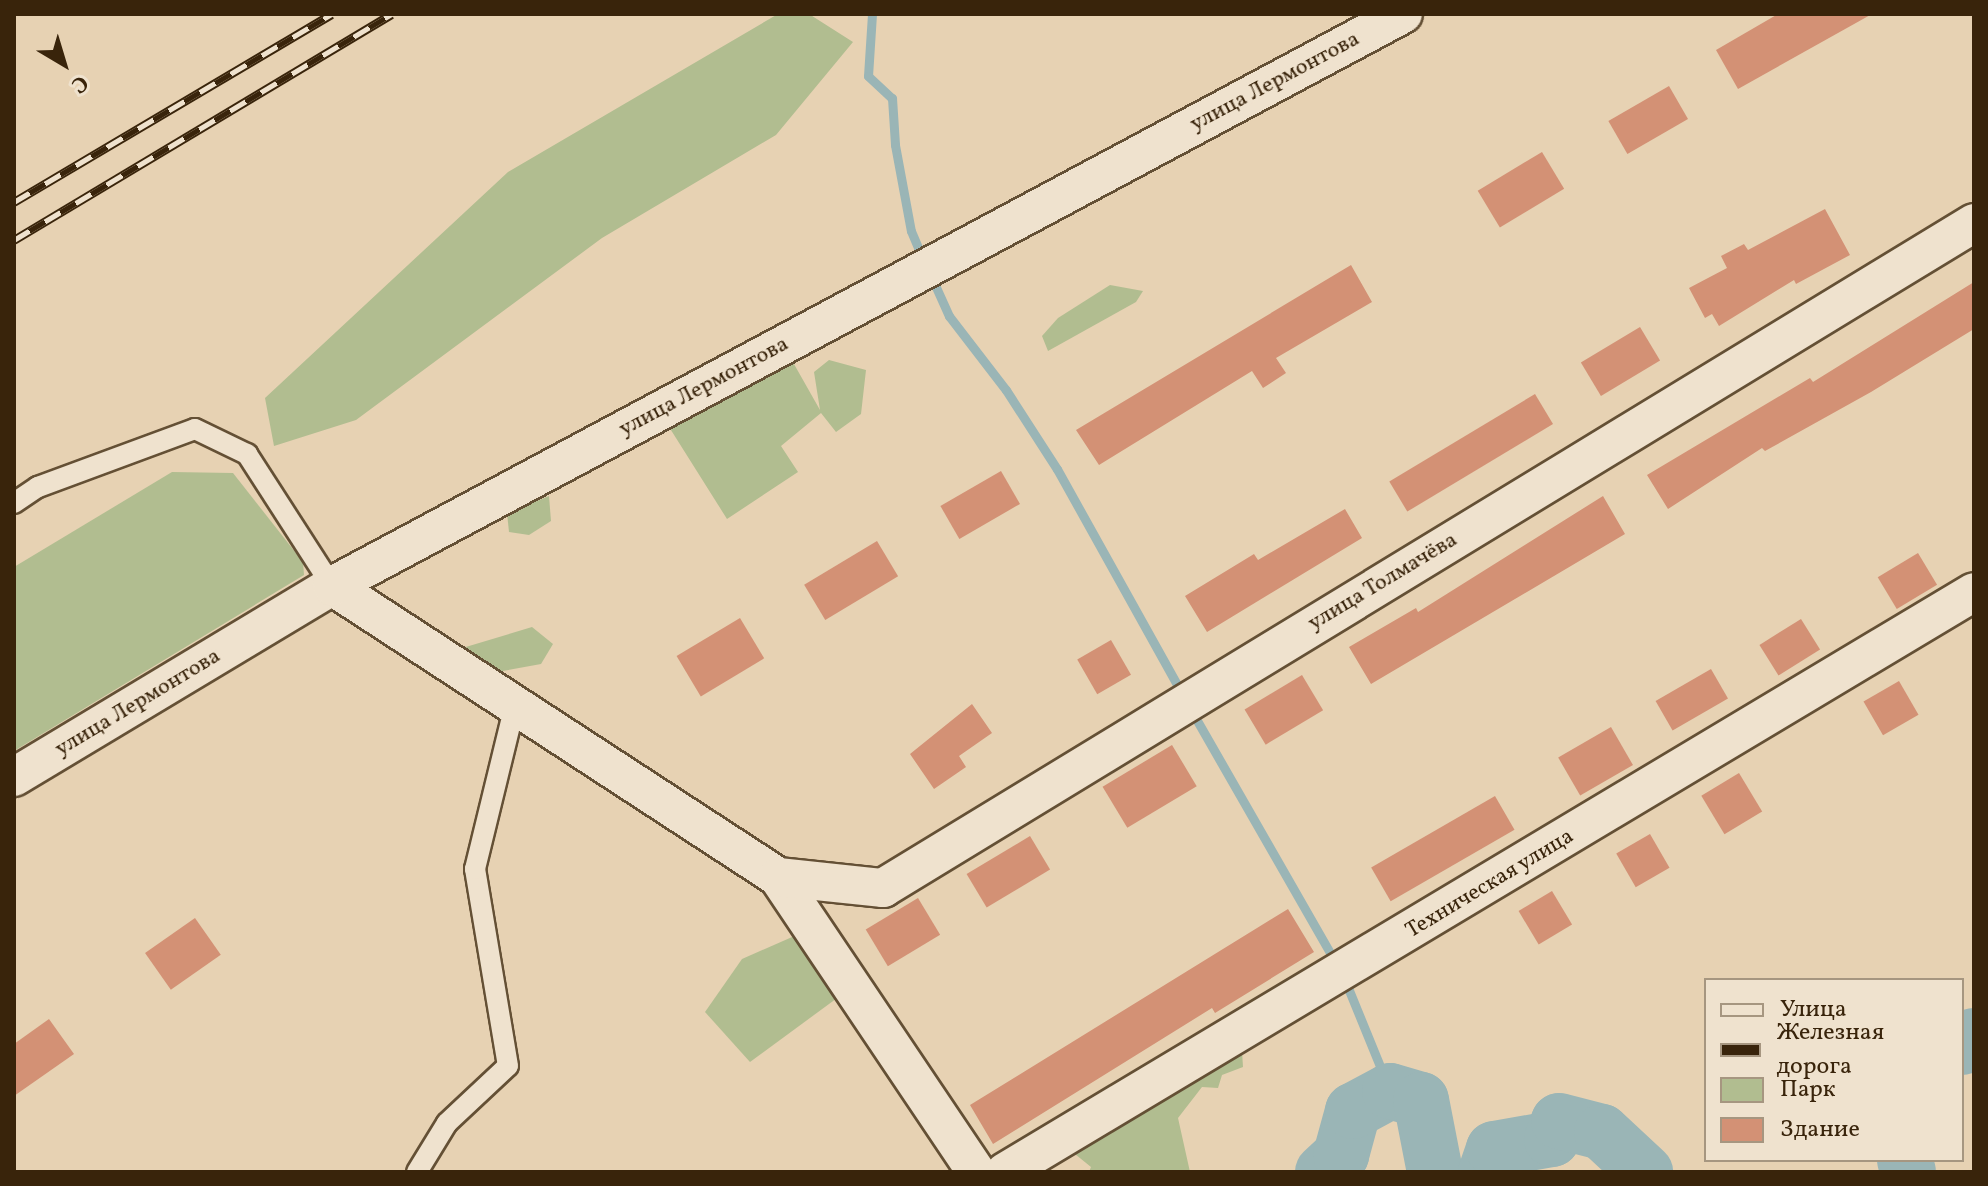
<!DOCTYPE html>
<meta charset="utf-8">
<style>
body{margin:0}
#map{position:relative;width:1988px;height:1186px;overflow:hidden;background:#e7d2b3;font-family:Vollkorn,serif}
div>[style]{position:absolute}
.green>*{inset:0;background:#b1bd90}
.stream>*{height:9px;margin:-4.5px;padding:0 4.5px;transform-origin:4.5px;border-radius:4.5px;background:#9ab5b6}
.river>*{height:56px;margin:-28px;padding:0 28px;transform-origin:28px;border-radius:28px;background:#9ab5b6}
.building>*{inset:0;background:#d39175;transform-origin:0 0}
.roads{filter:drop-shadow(2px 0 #645035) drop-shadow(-2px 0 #645035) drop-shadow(0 2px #645035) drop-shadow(0 -2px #645035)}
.service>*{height:20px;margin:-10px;padding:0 10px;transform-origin:10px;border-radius:10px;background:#efe2ce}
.minor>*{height:38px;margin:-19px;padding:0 19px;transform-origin:19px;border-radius:19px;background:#efe2ce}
.rail>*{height:9px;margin-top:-4.5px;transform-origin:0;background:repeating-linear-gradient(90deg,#efe2ce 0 18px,#39240b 0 36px);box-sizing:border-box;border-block:2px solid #39240b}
span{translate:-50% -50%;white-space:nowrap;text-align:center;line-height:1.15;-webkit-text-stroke:6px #efe2ce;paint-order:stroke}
.street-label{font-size:22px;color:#39240b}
.frame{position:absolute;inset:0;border:16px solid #39240b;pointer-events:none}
.legend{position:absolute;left:1704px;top:978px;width:260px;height:184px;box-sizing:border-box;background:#efe2ce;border:2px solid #a69680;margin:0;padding:10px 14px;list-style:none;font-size:24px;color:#39240b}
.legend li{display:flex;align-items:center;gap:16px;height:40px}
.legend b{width:40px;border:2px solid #a69680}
.north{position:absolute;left:24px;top:24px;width:80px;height:80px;-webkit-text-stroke:6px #efe2ce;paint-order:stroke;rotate:142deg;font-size:22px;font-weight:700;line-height:32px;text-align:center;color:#39240b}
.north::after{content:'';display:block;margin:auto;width:28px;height:36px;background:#39240b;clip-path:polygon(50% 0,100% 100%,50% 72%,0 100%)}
</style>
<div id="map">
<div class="green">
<i style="clip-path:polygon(778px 14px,809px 14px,853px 42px,776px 135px,602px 238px,356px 420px,274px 446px,265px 398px,508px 172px)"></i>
<i style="clip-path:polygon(1110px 285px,1143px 291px,1136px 302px,1048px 351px,1042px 336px,1058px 318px)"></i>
<i style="clip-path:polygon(790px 357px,820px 410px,814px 372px,829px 360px,866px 370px,861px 414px,836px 432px,821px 413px,781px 446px,798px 472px,727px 519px,664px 419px)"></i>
<i style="clip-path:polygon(172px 472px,233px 473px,303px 562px,304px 575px,14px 751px,14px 567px)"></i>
<i style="clip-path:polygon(549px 496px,551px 521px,529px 535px,509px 532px,507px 513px)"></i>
<i style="clip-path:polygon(532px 627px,553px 644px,541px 664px,497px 672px,459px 649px)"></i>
<i style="clip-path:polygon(808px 930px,844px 993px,750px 1062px,705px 1012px,742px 959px)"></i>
<i style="clip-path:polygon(1242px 1051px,1243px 1067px,1222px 1075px,1218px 1088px,1202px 1087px,1178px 1118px,1190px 1172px,1089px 1172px,1091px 1167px,1070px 1150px)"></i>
</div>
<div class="stream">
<i style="left:872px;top:14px;width:62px;rotate:93.7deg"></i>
<i style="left:868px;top:76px;width:33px;rotate:43deg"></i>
<i style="left:892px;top:98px;width:47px;rotate:86.3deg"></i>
<i style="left:895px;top:145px;width:87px;rotate:79.5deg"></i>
<i style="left:911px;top:231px;width:30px;rotate:67deg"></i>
<i style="left:931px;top:276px;width:44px;rotate:65.8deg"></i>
<i style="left:949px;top:316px;width:93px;rotate:52.4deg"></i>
<i style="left:1006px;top:390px;width:94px;rotate:57.2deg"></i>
<i style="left:1057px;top:469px;width:257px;rotate:60.9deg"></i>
<i style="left:1191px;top:710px;width:294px;rotate:60.2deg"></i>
<i style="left:1344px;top:978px;width:122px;rotate:67.8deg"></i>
</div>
<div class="river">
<i style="left:1962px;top:1047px;width:16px;rotate:-43deg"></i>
<i style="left:1905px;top:1160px;width:12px;rotate:76deg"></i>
<i style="left:1323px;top:1172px;width:25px;rotate:-43deg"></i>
<i style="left:1341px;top:1155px;width:46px;rotate:-74.7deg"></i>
<i style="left:1353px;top:1111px;width:42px;rotate:-28.4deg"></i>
<i style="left:1390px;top:1091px;width:32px;rotate:16deg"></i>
<i style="left:1421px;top:1100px;width:73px;rotate:79deg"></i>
<i style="left:1486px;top:1172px;width:24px;rotate:-71deg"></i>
<i style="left:1494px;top:1149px;width:59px;rotate:-9.8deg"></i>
<i style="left:1552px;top:1139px;width:19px;rotate:-69deg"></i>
<i style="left:1559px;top:1121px;width:44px;rotate:14.3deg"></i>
<i style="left:1602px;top:1132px;width:59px;rotate:42.9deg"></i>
</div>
<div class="building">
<i style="clip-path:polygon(1778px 14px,1872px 14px,1738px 89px,1716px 50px)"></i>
<i style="left:1669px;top:86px;width:38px;height:70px;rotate:60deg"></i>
<i style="left:1542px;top:152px;width:43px;height:75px;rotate:59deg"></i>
<i style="clip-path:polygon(1825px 209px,1850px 255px,1796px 284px,1794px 280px,1719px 326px,1712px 314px,1705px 318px,1689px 288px,1727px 268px,1721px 256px,1744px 244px,1748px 250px)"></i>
<i style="clip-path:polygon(1351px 265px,1372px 302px,1276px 358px,1286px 373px,1263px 388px,1252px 371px,1099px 465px,1076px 430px)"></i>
<i style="clip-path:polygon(1974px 282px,1974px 329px,1871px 392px,1765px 451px,1762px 448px,1668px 509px,1647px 475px,1810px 378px,1813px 382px)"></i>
<i style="left:1640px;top:327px;width:39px;height:69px;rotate:59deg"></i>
<i style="left:1535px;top:394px;width:35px;height:170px;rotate:59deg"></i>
<i style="left:1001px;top:471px;width:38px;height:70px;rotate:60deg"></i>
<i style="clip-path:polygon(1603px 496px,1625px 534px,1371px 684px,1349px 647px,1416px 608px,1418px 612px)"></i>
<i style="clip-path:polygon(1345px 509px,1362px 538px,1207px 632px,1185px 596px,1254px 554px,1258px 560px)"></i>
<i style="left:877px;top:541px;width:41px;height:85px;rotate:59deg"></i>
<i style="left:1918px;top:553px;width:37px;height:47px;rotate:59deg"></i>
<i style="left:740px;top:618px;width:47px;height:74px;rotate:59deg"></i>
<i style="left:1801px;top:619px;width:36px;height:49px;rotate:58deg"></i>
<i style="left:1111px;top:640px;width:40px;height:39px;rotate:60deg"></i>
<i style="left:1711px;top:669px;width:34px;height:64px;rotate:60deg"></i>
<i style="left:1302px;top:675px;width:41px;height:67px;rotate:59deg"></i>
<i style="left:1899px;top:681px;width:39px;height:41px;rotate:60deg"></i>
<i style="clip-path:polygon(972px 704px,992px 733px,959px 756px,966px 767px,934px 789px,910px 754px)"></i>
<i style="left:1611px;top:727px;width:44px;height:61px;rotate:60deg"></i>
<i style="left:1172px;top:745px;width:48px;height:81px;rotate:59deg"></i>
<i style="left:1739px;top:773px;width:45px;height:44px;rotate:59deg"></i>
<i style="left:1495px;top:796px;width:39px;height:143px;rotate:60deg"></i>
<i style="left:1650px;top:834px;width:39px;height:39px;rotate:60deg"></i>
<i style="left:1030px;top:836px;width:39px;height:74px;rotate:59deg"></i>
<i style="left:1552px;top:891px;width:39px;height:39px;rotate:59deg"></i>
<i style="left:918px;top:898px;width:43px;height:61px;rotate:59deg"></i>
<i style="clip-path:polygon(1288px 909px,1314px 952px,1215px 1013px,1212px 1008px,993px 1144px,970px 1105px)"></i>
<i style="left:195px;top:918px;width:45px;height:61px;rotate:55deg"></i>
<i style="clip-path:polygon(49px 1019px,74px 1054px,14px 1096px,14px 1044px)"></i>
</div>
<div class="roads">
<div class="service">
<i style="left:14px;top:503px;width:29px;rotate:-34deg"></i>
<i style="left:38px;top:487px;width:167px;rotate:-20.3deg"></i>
<i style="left:195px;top:429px;width:58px;rotate:25.7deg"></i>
<i style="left:247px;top:454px;width:157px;rotate:57.2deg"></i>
<i style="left:417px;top:1172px;width:57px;rotate:-58.5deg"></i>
<i style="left:447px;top:1123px;width:83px;rotate:-43.1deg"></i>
<i style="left:508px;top:1066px;width:200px;rotate:-99.5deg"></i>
<i style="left:475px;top:869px;width:169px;rotate:-76.3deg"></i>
</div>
<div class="minor">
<i style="left:332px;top:586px;width:533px;rotate:33.12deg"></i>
<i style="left:778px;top:877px;width:355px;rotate:56.1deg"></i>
<i style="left:14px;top:777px;width:371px;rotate:-31deg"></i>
<i style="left:332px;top:586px;width:1214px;rotate:-28.11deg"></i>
<i style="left:778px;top:877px;width:106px;rotate:6deg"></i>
<i style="left:883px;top:888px;width:1278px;rotate:-31.36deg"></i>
<i style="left:1005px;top:1172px;width:1129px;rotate:-30.9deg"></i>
</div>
</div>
<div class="rail">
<i style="left:14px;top:202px;width:369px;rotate:-30.6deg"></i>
<i style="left:14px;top:240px;width:440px;rotate:-30.9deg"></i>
</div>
<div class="street-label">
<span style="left:1275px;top:82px;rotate:-28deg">улица Лермонтова</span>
<span style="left:704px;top:387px;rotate:-28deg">улица Лермонтова</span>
<span style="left:1383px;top:582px;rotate:-31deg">улица Толмачёва</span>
<span style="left:138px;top:703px;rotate:-31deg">улица Лермонтова</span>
<span style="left:1490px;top:884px;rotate:-31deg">Техническая улица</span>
</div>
<div class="frame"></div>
<ul class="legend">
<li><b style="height:10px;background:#efe2ce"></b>Улица</li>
<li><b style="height:10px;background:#39240b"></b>Железная дорога</li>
<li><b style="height:22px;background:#b1bd90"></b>Парк</li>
<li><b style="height:22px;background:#d39175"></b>Здание</li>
</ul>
<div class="north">С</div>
</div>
